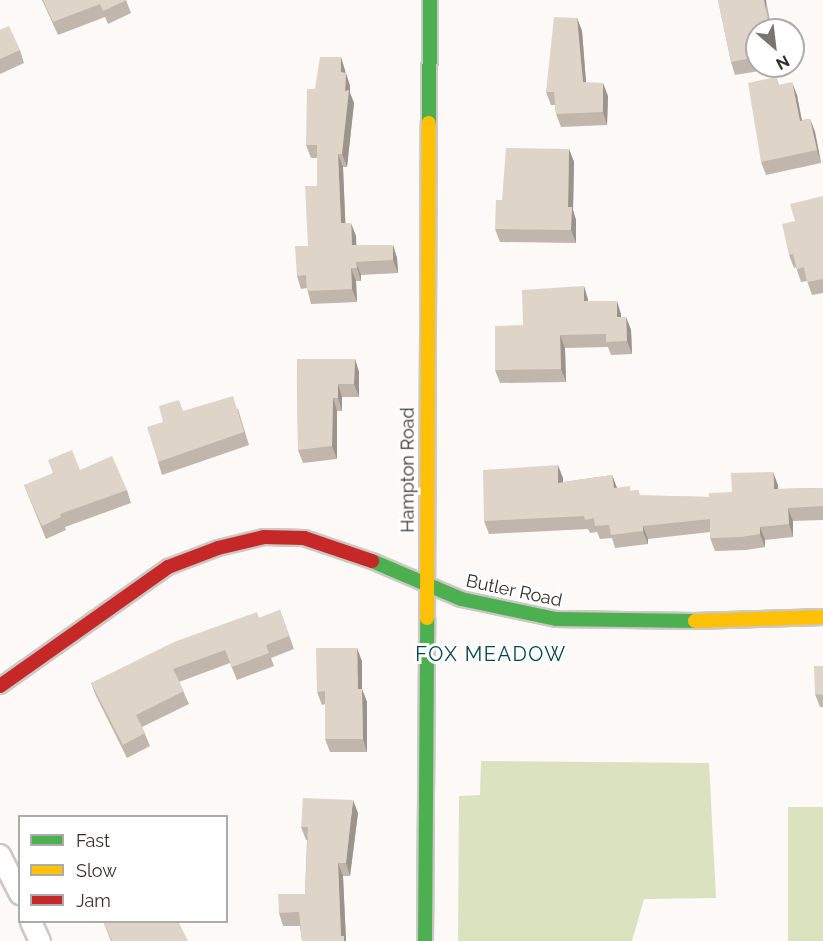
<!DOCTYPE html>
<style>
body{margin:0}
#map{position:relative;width:823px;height:941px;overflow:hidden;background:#fcf9f7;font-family:Raleway,sans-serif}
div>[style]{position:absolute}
.green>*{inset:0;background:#dae2bf;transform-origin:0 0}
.roads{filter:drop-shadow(2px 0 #cbc8c5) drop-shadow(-2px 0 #cbc8c5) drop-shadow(0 2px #cbc8c5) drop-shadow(0 -2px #cbc8c5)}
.street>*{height:20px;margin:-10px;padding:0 10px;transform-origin:10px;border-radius:10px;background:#fffefe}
.fast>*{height:14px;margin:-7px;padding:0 7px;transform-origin:7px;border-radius:7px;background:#4caf50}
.slow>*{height:14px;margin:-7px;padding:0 7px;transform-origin:7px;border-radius:7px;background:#ffc107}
.jam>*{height:14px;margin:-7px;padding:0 7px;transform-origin:7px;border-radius:7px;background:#c62828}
.wall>*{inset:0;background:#c0b6ac}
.shaded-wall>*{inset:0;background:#9c948c;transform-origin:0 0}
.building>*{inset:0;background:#dfd4c8}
span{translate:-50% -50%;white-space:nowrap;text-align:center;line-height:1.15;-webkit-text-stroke:6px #fff;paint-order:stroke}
.street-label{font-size:18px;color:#332f2b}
.neighbourhood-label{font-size:20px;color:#034748;letter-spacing:1.5px}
.legend{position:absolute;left:18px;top:815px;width:210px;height:108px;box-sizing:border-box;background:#fff;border:2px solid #adacaa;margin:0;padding:8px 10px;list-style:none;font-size:18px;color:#332f2b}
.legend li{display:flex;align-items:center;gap:12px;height:30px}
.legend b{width:30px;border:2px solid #adacaa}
.north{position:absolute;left:745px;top:18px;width:60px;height:60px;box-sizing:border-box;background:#fff;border:2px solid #adacaa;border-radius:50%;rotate:152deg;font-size:16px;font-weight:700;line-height:24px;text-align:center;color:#332f2b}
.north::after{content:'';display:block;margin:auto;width:21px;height:27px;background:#797672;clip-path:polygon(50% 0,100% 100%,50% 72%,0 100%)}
</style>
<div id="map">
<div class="green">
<i style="clip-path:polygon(481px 761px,709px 763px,716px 898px,644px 899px,632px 941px,458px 941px,459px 796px,480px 795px)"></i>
<i style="left:823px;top:807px;width:134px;height:35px;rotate:90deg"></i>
</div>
<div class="roads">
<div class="street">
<i style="left:0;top:855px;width:44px;rotate:62.9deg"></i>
<i style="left:31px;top:922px;width:21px;rotate:65deg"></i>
</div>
<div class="fast">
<i style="left:429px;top:123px;width:123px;rotate:-89.5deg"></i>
<i style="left:372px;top:561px;width:97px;rotate:23.1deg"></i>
<i style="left:461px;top:599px;width:97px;rotate:11.9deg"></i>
<i style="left:556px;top:619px;width:139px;rotate:0.8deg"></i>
<i style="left:425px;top:941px;width:323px;rotate:-89.6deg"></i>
</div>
<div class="slow">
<i style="left:427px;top:618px;width:495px;rotate:-89.8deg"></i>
<i style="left:695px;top:621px;width:128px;rotate:-1.8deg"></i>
</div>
<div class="jam">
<i style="left:0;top:686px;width:206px;rotate:-35.3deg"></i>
<i style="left:168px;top:567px;width:53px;rotate:-20.8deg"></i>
<i style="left:218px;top:548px;width:47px;rotate:-13.4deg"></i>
<i style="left:264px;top:537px;width:40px;rotate:1.4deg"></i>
<i style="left:304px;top:538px;width:72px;rotate:18.7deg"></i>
</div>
</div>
<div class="wall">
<i style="clip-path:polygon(42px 0,126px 0,131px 13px,108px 24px,105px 17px,58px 35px)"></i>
<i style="clip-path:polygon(718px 0,766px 0,772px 30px,757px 30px,757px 66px,764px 66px,765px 70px,735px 75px,731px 62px)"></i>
<i style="clip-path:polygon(577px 18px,582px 31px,586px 82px,608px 96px,607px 125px,561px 127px,556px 114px,555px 105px,551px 105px,546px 92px)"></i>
<i style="clip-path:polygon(0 30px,20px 50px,24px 63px,0 74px)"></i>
<i style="clip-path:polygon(345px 70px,350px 86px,350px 93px,354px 103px,347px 167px,343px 167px,345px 223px,356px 236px,356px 245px,393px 245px,397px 258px,398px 273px,361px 275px,361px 281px,356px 281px,357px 302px,311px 304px,307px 288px,301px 289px,297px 276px,308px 246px,317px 186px,317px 158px,311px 158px,306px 145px,315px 89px)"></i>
<i style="clip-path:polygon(776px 77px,779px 85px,797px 95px,802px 120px,810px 119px,815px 132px,821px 163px,766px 175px,761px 162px)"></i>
<i style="clip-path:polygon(569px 149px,574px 162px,573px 210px,576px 220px,576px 243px,500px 242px,495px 229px,502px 200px)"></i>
<i style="clip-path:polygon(823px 196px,823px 293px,812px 295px,807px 281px,801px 282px,796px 267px,794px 268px,789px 255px,795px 221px)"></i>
<i style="clip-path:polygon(588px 299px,588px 301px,621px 314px,621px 317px,626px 317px,631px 330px,632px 354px,611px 355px,608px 347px,565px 348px,566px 382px,500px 383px,495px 370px,523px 325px)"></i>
<i style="clip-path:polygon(297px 359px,355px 359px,359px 372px,359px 397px,342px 397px,342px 411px,337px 411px,337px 459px,303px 463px,298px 450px)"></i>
<i style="clip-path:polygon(238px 409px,249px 445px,162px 475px,158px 462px,163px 422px,183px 411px)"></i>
<i style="clip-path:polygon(80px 470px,127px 490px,131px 503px,65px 527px,66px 530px,46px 539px,24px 485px)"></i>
<i style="clip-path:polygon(612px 475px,617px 488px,632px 491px,638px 490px,640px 496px,709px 497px,732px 492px,778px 485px,778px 489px,823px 488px,823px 520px,793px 521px,793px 537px,765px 540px,765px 547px,746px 550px,715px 551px,710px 538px,710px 532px,648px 539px,648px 544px,615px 548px,612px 538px,600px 539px,597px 532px,590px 533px,588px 529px,489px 534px,484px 521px,563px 478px,563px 482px)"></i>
<i style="clip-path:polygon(280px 610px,294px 649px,271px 658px,274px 666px,237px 680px,230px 663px,179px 682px,189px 704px,142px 727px,150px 746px,127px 758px,96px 696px,91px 683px)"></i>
<i style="clip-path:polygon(362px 661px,362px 689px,367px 702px,367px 752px,330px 752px,325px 739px,325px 704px,322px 705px,317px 692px)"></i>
<i style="clip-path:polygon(823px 666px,823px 707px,820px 707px,815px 694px)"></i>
<i style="clip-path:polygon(358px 813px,350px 876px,343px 876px,346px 941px,302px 941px,300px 926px,283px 926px,279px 913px,305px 894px,307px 840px,306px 840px,301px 827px)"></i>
<i style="clip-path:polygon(103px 921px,188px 941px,111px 941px)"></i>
</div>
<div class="shaded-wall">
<i style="left:764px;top:0;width:2px;height:31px"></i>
<i style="clip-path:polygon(577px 18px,582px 31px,587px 95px,583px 82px)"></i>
<i style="clip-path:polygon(341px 57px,345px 70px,345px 85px,341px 72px)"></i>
<i style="clip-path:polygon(346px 73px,350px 86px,350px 93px,354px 103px,347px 167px,342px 154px)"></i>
<i style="clip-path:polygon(792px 82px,797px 95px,804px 134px,800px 121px)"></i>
<i style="clip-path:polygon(603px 83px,608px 96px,607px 125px,603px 112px)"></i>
<i style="clip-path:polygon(810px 119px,815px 132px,821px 163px,817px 150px)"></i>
<i style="clip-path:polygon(569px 149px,574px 162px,573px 210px,576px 220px,576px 243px,571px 230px,568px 207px)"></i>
<i style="clip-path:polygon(338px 154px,343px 167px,346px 236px,341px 223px)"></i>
<i style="clip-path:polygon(351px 223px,356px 236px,357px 258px,352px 245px)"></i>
<i style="clip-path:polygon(393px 245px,397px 258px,398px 273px,393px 260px)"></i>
<i style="clip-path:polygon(356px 262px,361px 275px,361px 281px,357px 268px)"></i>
<i style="clip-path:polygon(351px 268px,356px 281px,357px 302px,352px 289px)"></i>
<i style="clip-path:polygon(584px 286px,588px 299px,588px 314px,584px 301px)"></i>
<i style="clip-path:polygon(617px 301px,621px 314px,621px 330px,617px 317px)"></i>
<i style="clip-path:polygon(626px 317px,631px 330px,632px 354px,627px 341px)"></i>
<i style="clip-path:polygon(560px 335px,565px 348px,566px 382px,561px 369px)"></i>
<i style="clip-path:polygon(355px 359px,359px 372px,359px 397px,354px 384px)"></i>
<i style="clip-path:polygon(338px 384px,342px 397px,342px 411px,338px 398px)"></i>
<i style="clip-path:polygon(333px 398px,337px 411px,337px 459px,332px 446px)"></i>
<i style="clip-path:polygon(558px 465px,563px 478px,563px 496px,558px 483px)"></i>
<i style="clip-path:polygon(773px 472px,778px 485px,779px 502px,774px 489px)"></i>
<i style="clip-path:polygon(612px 475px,617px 488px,614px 488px)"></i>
<i style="clip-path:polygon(788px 508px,793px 521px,793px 537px,789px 524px)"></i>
<i style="clip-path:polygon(643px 526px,648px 539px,648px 544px,643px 531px)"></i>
<i style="clip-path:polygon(760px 527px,765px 540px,765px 547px,760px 534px)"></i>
<i style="clip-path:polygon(357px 648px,362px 661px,362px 702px,358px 689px)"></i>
<i style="clip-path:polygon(362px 689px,367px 702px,367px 752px,363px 739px)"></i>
<i style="clip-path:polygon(353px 800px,358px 813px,350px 876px,346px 863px)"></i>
<i style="clip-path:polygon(338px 863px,343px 876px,346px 941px,342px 941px,341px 936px)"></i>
</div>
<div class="building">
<i style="clip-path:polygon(43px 0,127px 0,103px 11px,100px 4px,53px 22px)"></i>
<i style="clip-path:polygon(718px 0,764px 0,770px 30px,757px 30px,757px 33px,755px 33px,757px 43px,757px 57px,731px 62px)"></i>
<i style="clip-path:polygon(554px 17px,577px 18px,583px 82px,603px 83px,603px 112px,556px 114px,554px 92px,546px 92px)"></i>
<i style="clip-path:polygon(9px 26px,20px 50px,0 59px,0 30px)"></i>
<i style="clip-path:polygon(320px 57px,341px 57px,341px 72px,346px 73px,345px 91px,349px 90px,342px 154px,338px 154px,341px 223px,351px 223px,352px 245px,393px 245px,393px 260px,356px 262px,357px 268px,351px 268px,352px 289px,307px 291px,306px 275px,297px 276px,295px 246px,308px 246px,305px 186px,317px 186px,317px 145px,306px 145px,307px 89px,315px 89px)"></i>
<i style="clip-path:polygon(776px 77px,778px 85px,792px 82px,800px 121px,810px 119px,817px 150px,761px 162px,748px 83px)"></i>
<i style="clip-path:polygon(506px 148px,569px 149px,568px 207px,572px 207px,571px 230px,495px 229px,496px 200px,502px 200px)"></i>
<i style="clip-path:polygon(823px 196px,823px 279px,807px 282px,804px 267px,797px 269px,793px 254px,789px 255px,782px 224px,795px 221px,790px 204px)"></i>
<i style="clip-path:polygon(584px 286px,584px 301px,617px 301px,617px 317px,626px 317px,627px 341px,606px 342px,606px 334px,560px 335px,561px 369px,495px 370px,495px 326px,523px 325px,522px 290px)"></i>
<i style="clip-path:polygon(297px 359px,355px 359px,354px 384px,338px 384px,338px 398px,333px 398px,332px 446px,298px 450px)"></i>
<i style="clip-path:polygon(233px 396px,244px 432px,158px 462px,147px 427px,163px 422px,159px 406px,179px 400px,183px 411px)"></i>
<i style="clip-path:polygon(72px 450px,80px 470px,112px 456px,127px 490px,60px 514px,61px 517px,42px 526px,24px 485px,53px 473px,48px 460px)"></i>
<i style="clip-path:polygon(558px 465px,558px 483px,612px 475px,614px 488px,630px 486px,630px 491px,638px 490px,639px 495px,709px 497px,709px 493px,732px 492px,731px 473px,773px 472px,774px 489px,823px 488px,823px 506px,788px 508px,789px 524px,760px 527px,760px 534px,741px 537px,710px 538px,710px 519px,643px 526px,643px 531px,611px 535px,609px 525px,595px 526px,594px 518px,585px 520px,584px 516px,484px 521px,483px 470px)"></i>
<i style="clip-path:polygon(280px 610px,289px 636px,266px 645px,269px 653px,232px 667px,225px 650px,173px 669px,184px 691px,136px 715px,145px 733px,123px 745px,91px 683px,174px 642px,257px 612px,259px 618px)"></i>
<i style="clip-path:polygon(316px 648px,357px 648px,358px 689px,362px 689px,363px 739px,325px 739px,325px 691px,317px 692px)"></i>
<i style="clip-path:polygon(814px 666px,823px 666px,823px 695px,815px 694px)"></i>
<i style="clip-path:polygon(303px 798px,353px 800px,346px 863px,338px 863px,341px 936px,344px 936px,344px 941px,302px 941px,299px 912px,279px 913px,278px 894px,305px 894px,308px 827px,301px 827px)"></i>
<i style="clip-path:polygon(103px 921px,178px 921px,188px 941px,112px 941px)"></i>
</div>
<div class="street-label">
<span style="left:408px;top:470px;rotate:-90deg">Hampton Road</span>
<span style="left:514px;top:591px;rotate:12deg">Butler Road</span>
</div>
<div class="neighbourhood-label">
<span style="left:491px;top:654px">FOX MEADOW</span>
</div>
<ul class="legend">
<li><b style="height:8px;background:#4caf50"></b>Fast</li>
<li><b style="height:8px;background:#ffc107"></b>Slow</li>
<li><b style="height:8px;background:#c62828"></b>Jam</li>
</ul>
<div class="north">N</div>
</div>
